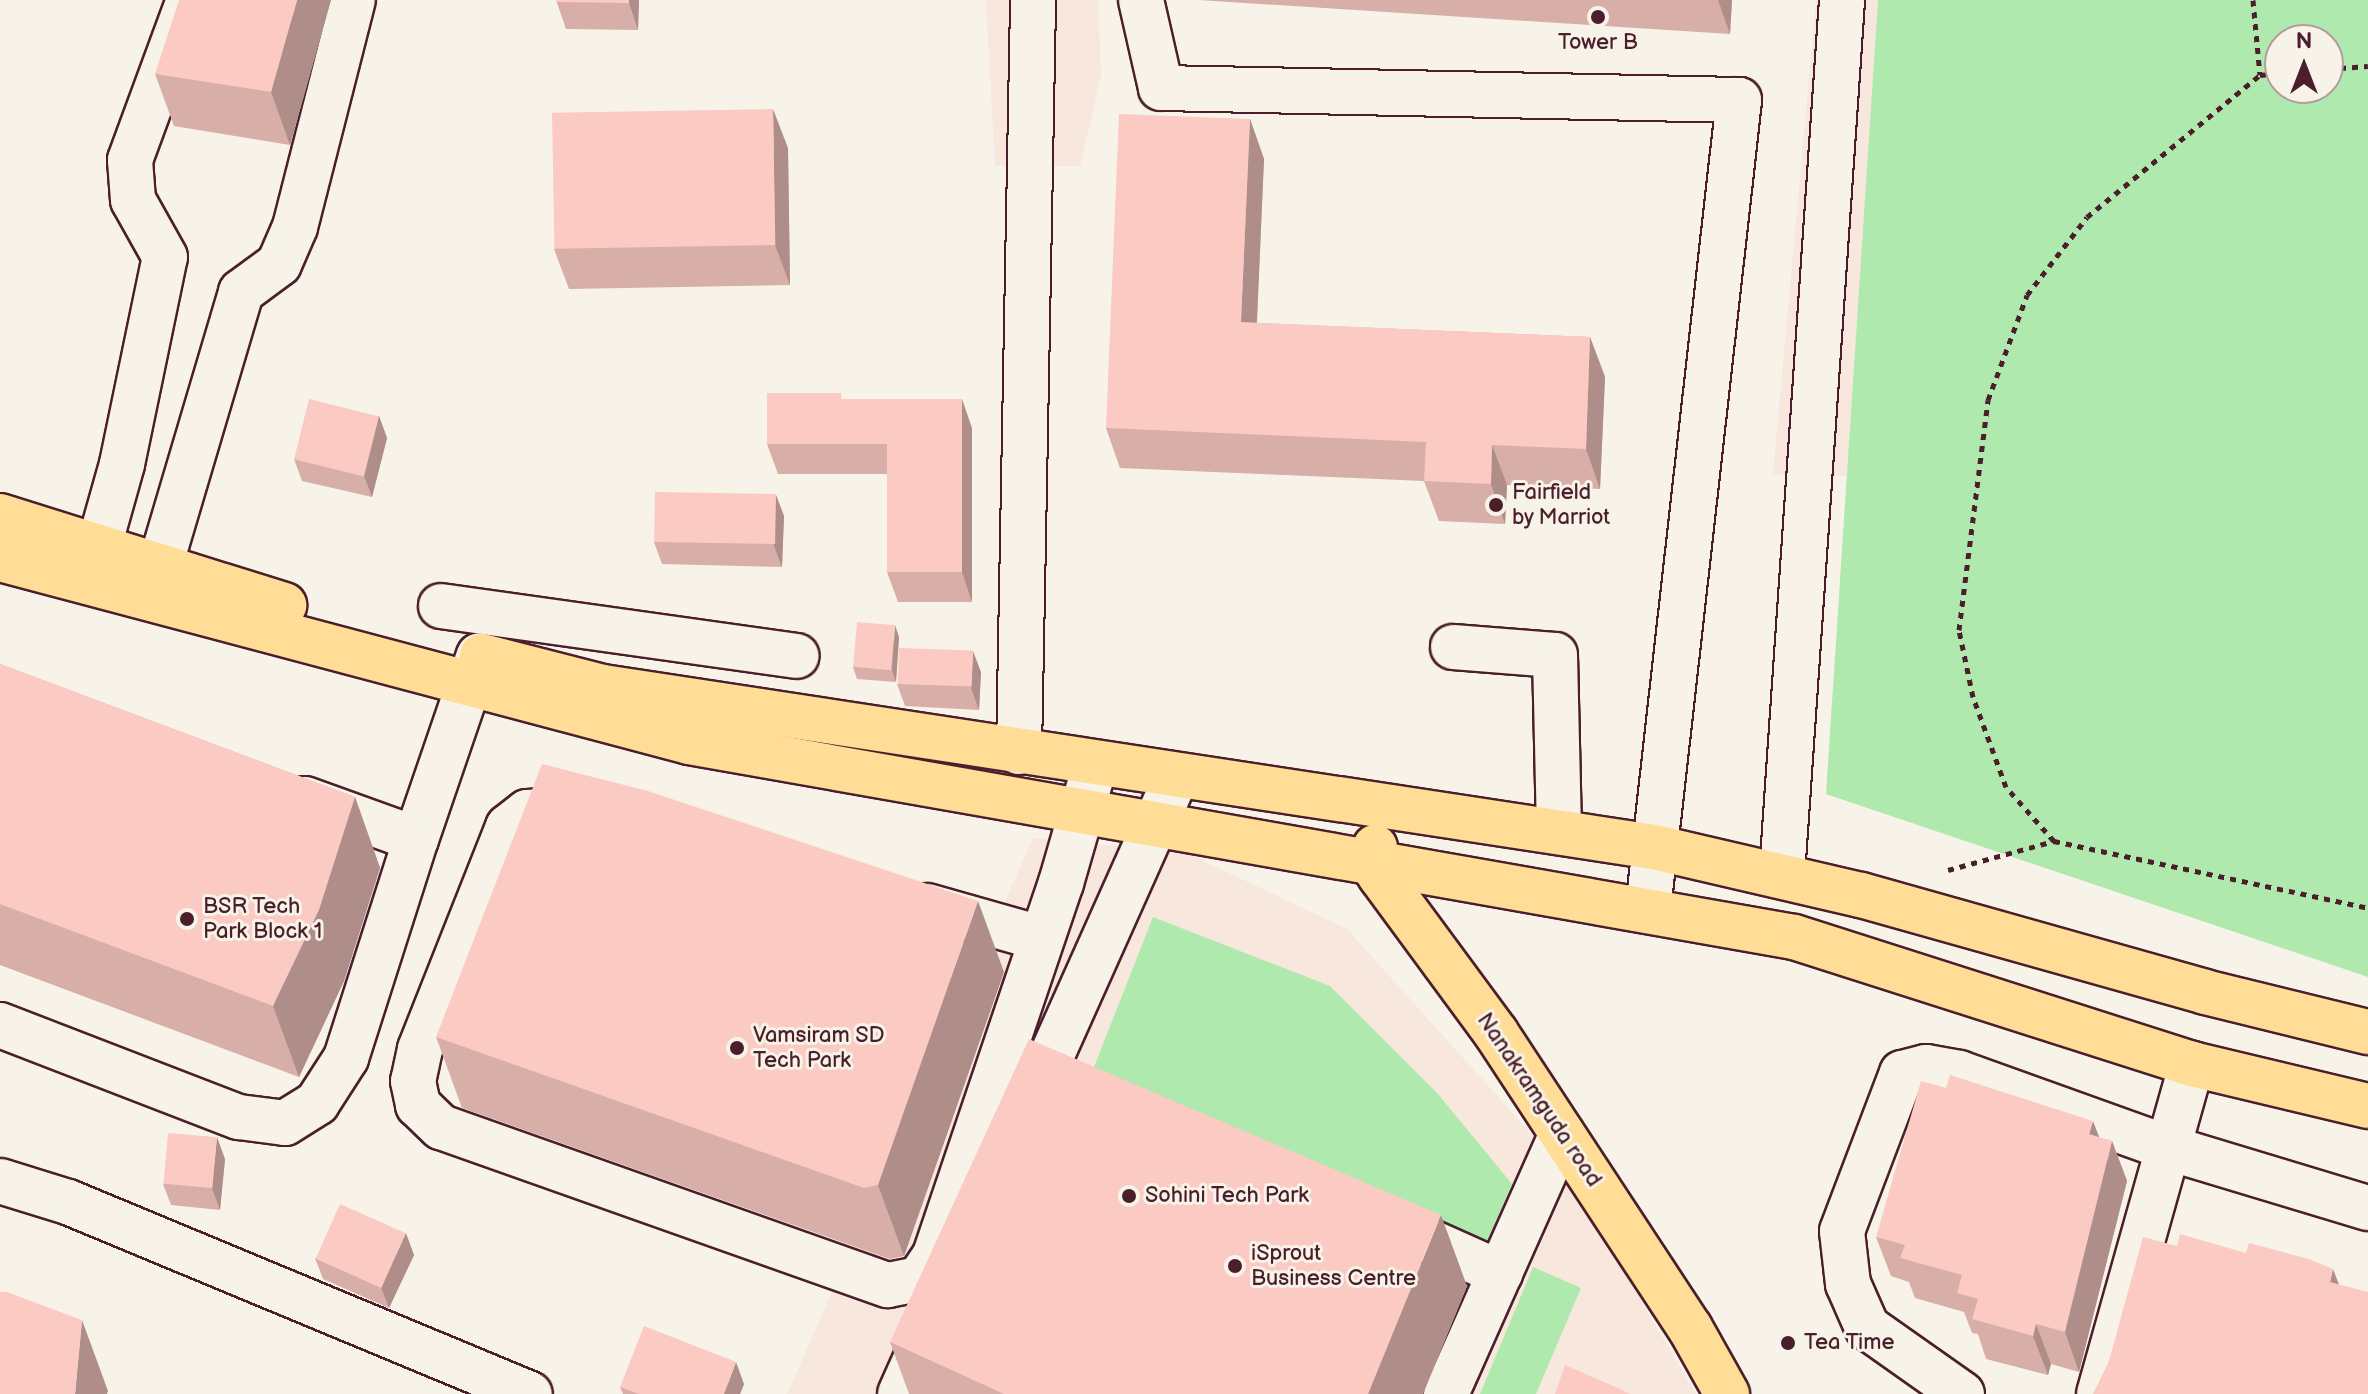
<!DOCTYPE html>
<style>
body{margin:0}
#map{position:relative;width:2368px;height:1394px;overflow:hidden;background:#f7f3e8;font-family:"Balsamiq Sans",sans-serif}
div>[style]{position:absolute}
.built>*{inset:0;background:#f8e7dd}
.green>*{inset:0;background:#afe9ae}
.path>*{height:5px;margin-top:-2.5px;transform-origin:0;background:repeating-linear-gradient(90deg,#4a1f2b 0 6px,transparent 0 12px)}
.roads{filter:drop-shadow(2px 0 #4a1f2b) drop-shadow(-2px 0 #4a1f2b) drop-shadow(0 2px #4a1f2b) drop-shadow(0 -2px #4a1f2b)}
.minor>*{height:44px;margin:-22px;padding:0 22px;transform-origin:22px;border-radius:22px;background:#f7f3e8}
.major>*{height:44px;margin:-22px;padding:0 22px;transform-origin:22px;border-radius:22px;background:#ffdd96}
.wall>*{inset:0;background:#d7aea8}
.shaded-wall>*{inset:0;background:#af8d88}
.building>*{inset:0;background:#facac3;transform-origin:0 0}
.dots>*{width:22px;height:22px;translate:-50% -50%;box-sizing:border-box;border:4px solid #f7f3e8;border-radius:50%}
span{translate:-50% -50%;white-space:nowrap;text-align:center;line-height:1.15;-webkit-text-stroke:6px #f7f3e8;paint-order:stroke}
.poi-label{font-size:22px;color:#4a1f2b}
.left{translate:0 -50%;text-align:left}
.street-label{font-size:22px;color:#4a1f2b}
.north{position:absolute;left:2264px;top:24px;width:80px;height:80px;box-sizing:border-box;background:#f7f3e8;border:2px solid #b29e9c;border-radius:50%;rotate:0deg;font-size:22px;font-weight:700;line-height:32px;text-align:center;color:#4a1f2b}
.north::after{content:'';display:block;margin:auto;width:28px;height:36px;background:#4a1f2b;clip-path:polygon(50% 0,100% 100%,50% 72%,0 100%)}
</style>
<div id="map">
<div class="built">
<i style="clip-path:polygon(986px 0,1098px 0,1101px 75px,1080px 166px,995px 166px)"></i>
<i style="clip-path:polygon(1816px 0,1878px 0,1847px 476px,1773px 474px)"></i>
<i style="clip-path:polygon(1033px 838px,1187px 853px,1347px 929px,1564px 1170px,1696px 1394px,787px 1394px)"></i>
</div>
<div class="green">
<i style="clip-path:polygon(evenodd,1878px 0,2368px 0,2368px 977px,1826px 794px,1878px 0,2328px 40px,2328px 88px,2280px 88px,2280px 40px,2328px 40px)"></i>
<i style="clip-path:polygon(1153px 917px,1330px 986px,1438px 1094px,1512px 1184px,1486px 1244px,1092px 1072px)"></i>
<i style="clip-path:polygon(1533px 1267px,1581px 1288px,1536px 1394px,1480px 1394px)"></i>
</div>
<div class="path">
<i style="left:2253px;top:0;width:75px;rotate:84.7deg"></i>
<i style="left:2328px;top:69px;width:40px;rotate:-4.3deg"></i>
<i style="left:2054px;top:841px;width:72px;rotate:-131.6deg"></i>
<i style="left:2006px;top:787px;width:96px;rotate:-110.1deg"></i>
<i style="left:1973px;top:697px;width:68px;rotate:-101.8deg"></i>
<i style="left:1959px;top:630px;width:232px;rotate:-82.8deg"></i>
<i style="left:1988px;top:400px;width:112px;rotate:-69.6deg"></i>
<i style="left:2027px;top:295px;width:98px;rotate:-52.4deg"></i>
<i style="left:2087px;top:217px;width:224px;rotate:-39.4deg"></i>
<i style="left:2260px;top:75px;width:20px;rotate:-6deg"></i>
<i style="left:1948px;top:870px;width:110px;rotate:-15.3deg"></i>
<i style="left:2054px;top:841px;width:321px;rotate:12deg"></i>
</div>
<div class="roads">
<div class="minor">
<i style="left:1141px;top:0;width:90px;rotate:77.2deg"></i>
<i style="left:1161px;top:88px;width:578px;rotate:1.19deg"></i>
<i style="left:1739px;top:100px;width:814px;rotate:96.42deg"></i>
<i style="left:99px;top:546px;width:85px;rotate:-74.3deg"></i>
<i style="left:122px;top:464px;width:211px;rotate:-78.3deg"></i>
<i style="left:165px;top:257px;width:65px;rotate:-119.3deg"></i>
<i style="left:133px;top:200px;width:40px;rotate:-94.3deg"></i>
<i style="left:130px;top:160px;width:171px;rotate:-69.8deg"></i>
<i style="left:160px;top:566px;width:286px;rotate:-73.5deg"></i>
<i style="left:241px;top:292px;width:47px;rotate:-36.4deg"></i>
<i style="left:279px;top:264px;width:40px;rotate:-66.6deg"></i>
<i style="left:295px;top:227px;width:234px;rotate:-75.7deg"></i>
<i style="left:441px;top:606px;width:359px;rotate:8deg"></i>
<i style="left:1453px;top:647px;width:102px;rotate:4.5deg"></i>
<i style="left:1555px;top:655px;width:177px;rotate:88.7deg"></i>
<i style="left:1019px;top:752px;width:752px;rotate:-88.93deg"></i>
<i style="left:580px;top:809px;width:53px;rotate:176.8deg"></i>
<i style="left:527px;top:812px;width:24px;rotate:142deg"></i>
<i style="left:508px;top:827px;width:239px;rotate:111.6deg"></i>
<i style="left:420px;top:1049px;width:33px;rotate:102deg"></i>
<i style="left:413px;top:1081px;width:25px;rotate:78deg"></i>
<i style="left:418px;top:1105px;width:32px;rotate:44deg"></i>
<i style="left:441px;top:1127px;width:474px;rotate:19.5deg"></i>
<i style="left:888px;top:1285px;width:32px;rotate:-11deg"></i>
<i style="left:919px;top:1279px;width:29px;rotate:-56deg"></i>
<i style="left:935px;top:1255px;width:393px;rotate:-71.3deg"></i>
<i style="left:1061px;top:883px;width:123px;rotate:-73.9deg"></i>
<i style="left:416px;top:839px;width:194px;rotate:-71.1deg"></i>
<i style="left:1782px;top:874px;width:876px;rotate:-86.07deg"></i>
<i style="left:927px;top:906px;width:117px;rotate:15.8deg"></i>
<i style="left:0;top:1025px;width:256px;rotate:21.1deg"></i>
<i style="left:239px;top:1117px;width:46px;rotate:7.4deg"></i>
<i style="left:285px;top:1123px;width:38px;rotate:-32deg"></i>
<i style="left:317px;top:1103px;width:54px;rotate:-57.2deg"></i>
<i style="left:346px;top:1058px;width:230px;rotate:-72.3deg"></i>
<i style="left:416px;top:839px;width:118px;rotate:-160.2deg"></i>
<i style="left:1030px;top:1104px;width:358px;rotate:-65.9deg"></i>
<i style="left:0;top:1181px;width:71px;rotate:17.2deg"></i>
<i style="left:68px;top:1202px;width:500px;rotate:22.57deg"></i>
<i style="left:1400px;top:1228px;width:110px;rotate:24.2deg"></i>
<i style="left:900px;top:1394px;width:73px;rotate:-65.9deg"></i>
<i style="left:1446px;top:1394px;width:285px;rotate:-66deg"></i>
<i style="left:1962px;top:1394px;width:116px;rotate:-144.8deg"></i>
<i style="left:1867px;top:1327px;width:47px;rotate:-113.8deg"></i>
<i style="left:1848px;top:1284px;width:53px;rotate:-96.5deg"></i>
<i style="left:1842px;top:1231px;width:169px;rotate:-69.2deg"></i>
<i style="left:1902px;top:1073px;width:25px;rotate:-14deg"></i>
<i style="left:1926px;top:1067px;width:34px;rotate:10deg"></i>
<i style="left:1959px;top:1073px;width:223px;rotate:19.7deg"></i>
<i style="left:2169px;top:1148px;width:208px;rotate:16.8deg"></i>
<i style="left:2099px;top:1394px;width:343px;rotate:-74.3deg"></i>
</div>
<div class="major">
<i style="left:0;top:516px;width:298px;rotate:17.4deg"></i>
<i style="left:0;top:559px;width:713px;rotate:14.87deg"></i>
<i style="left:689px;top:742px;width:1122px;rotate:10.01deg"></i>
<i style="left:1794px;top:937px;width:418px;rotate:17.7deg"></i>
<i style="left:2192px;top:1064px;width:181px;rotate:13.4deg"></i>
<i style="left:482px;top:656px;width:125px;rotate:14.4deg"></i>
<i style="left:603px;top:687px;width:1063px;rotate:8.66deg"></i>
<i style="left:1654px;top:847px;width:212px;rotate:13.1deg"></i>
<i style="left:1861px;top:895px;width:357px;rotate:15.7deg"></i>
<i style="left:2205px;top:992px;width:168px;rotate:13.8deg"></i>
<i style="left:1375px;top:847px;width:17px;rotate:100deg"></i>
<i style="left:1372px;top:864px;width:16px;rotate:55deg"></i>
<i style="left:1381px;top:877px;width:194px;rotate:53.6deg"></i>
<i style="left:1496px;top:1033px;width:353px;rotate:56.7deg"></i>
<i style="left:1690px;top:1328px;width:76px;rotate:60.7deg"></i>
</div>
</div>
<div class="wall">
<i style="clip-path:polygon(331px 0,290px 145px,174px 126px,155px 74px)"></i>
<i style="clip-path:polygon(556px 0,639px 0,638px 30px,566px 29px)"></i>
<i style="clip-path:polygon(1199px 0,1732px 0,1730px 34px)"></i>
<i style="clip-path:polygon(1250px 119px,1264px 159px,1257px 323px,1590px 337px,1605px 377px,1600px 489px,1507px 485px,1505px 524px,1439px 521px,1424px 481px,1120px 468px,1106px 428px)"></i>
<i style="clip-path:polygon(788px 148px,790px 285px,569px 289px,554px 249px)"></i>
<i style="clip-path:polygon(843px 399px,972px 428px,972px 602px,898px 602px,887px 572px,887px 474px,778px 474px,767px 444px)"></i>
<i style="clip-path:polygon(379px 416px,387px 438px,372px 497px,302px 481px,294px 459px)"></i>
<i style="clip-path:polygon(776px 495px,784px 516px,782px 567px,662px 564px,654px 542px)"></i>
<i style="clip-path:polygon(899px 637px,896px 682px,857px 679px,853px 667px)"></i>
<i style="clip-path:polygon(0 664px,355px 797px,380px 868px,344px 981px,299px 1077px,0 965px)"></i>
<i style="clip-path:polygon(981px 672px,979px 710px,905px 706px,897px 684px)"></i>
<i style="clip-path:polygon(1004px 972px,904px 1256px,890px 1259px,462px 1108px,436px 1037px)"></i>
<i style="clip-path:polygon(2099px 1138px,2112px 1141px,2127px 1181px,2079px 1372px,2051px 1364px,2048px 1375px,1986px 1359px,1978px 1334px,1972px 1333px,1964px 1312px,1915px 1298px,1909px 1282px,1891px 1276px,1876px 1237px)"></i>
<i style="clip-path:polygon(225px 1159px,220px 1210px,171px 1205px,163px 1184px)"></i>
<i style="clip-path:polygon(414px 1255px,389px 1308px,323px 1279px,315px 1258px)"></i>
<i style="clip-path:polygon(1467px 1286px,1423px 1394px,909px 1394px,890px 1342px)"></i>
<i style="clip-path:polygon(744px 1384px,740px 1394px,623px 1394px,620px 1387px)"></i>
</div>
<div class="shaded-wall">
<i style="clip-path:polygon(297px 0,331px 0,290px 145px,271px 92px)"></i>
<i style="clip-path:polygon(629px 0,639px 0,638px 30px,629px 3px)"></i>
<i style="clip-path:polygon(1718px 0,1732px 0,1730px 34px)"></i>
<i style="clip-path:polygon(773px 109px,788px 148px,790px 285px,775px 245px)"></i>
<i style="clip-path:polygon(1250px 119px,1264px 159px,1255px 362px,1241px 322px)"></i>
<i style="clip-path:polygon(1590px 337px,1605px 377px,1600px 489px,1586px 449px)"></i>
<i style="clip-path:polygon(962px 399px,972px 428px,972px 602px,962px 572px)"></i>
<i style="clip-path:polygon(379px 416px,387px 438px,372px 497px,364px 476px)"></i>
<i style="clip-path:polygon(1492px 445px,1507px 485px,1505px 524px,1491px 484px)"></i>
<i style="clip-path:polygon(776px 495px,784px 516px,782px 567px,774px 546px)"></i>
<i style="clip-path:polygon(895px 625px,899px 637px,896px 682px,892px 670px)"></i>
<i style="clip-path:polygon(973px 651px,981px 672px,979px 710px,971px 688px)"></i>
<i style="clip-path:polygon(355px 797px,380px 868px,344px 981px,299px 1077px,273px 1006px)"></i>
<i style="clip-path:polygon(978px 901px,1004px 972px,904px 1256px,878px 1185px)"></i>
<i style="clip-path:polygon(2093px 1121px,2108px 1160px,2112px 1141px,2127px 1181px,2079px 1372px,2065px 1332px,2089px 1134px)"></i>
<i style="clip-path:polygon(217px 1137px,225px 1159px,220px 1210px,212px 1188px)"></i>
<i style="clip-path:polygon(1441px 1215px,1467px 1286px,1423px 1394px,1368px 1394px)"></i>
<i style="clip-path:polygon(406px 1233px,414px 1255px,389px 1308px,381px 1287px)"></i>
<i style="clip-path:polygon(2333px 1269px,2348px 1308px,2330px 1282px)"></i>
<i style="clip-path:polygon(82px 1320px,108px 1391px,107px 1394px,75px 1394px)"></i>
<i style="clip-path:polygon(2036px 1324px,2051px 1364px,2048px 1375px,2033px 1336px)"></i>
<i style="clip-path:polygon(736px 1362px,744px 1384px,740px 1394px,724px 1394px)"></i>
</div>
<div class="building">
<i style="clip-path:polygon(179px 0,297px 0,271px 92px,155px 74px)"></i>
<i style="clip-path:polygon(556px 0,629px 0,629px 3px,556px 2px)"></i>
<i style="left:773px;top:109px;width:136px;height:221px;rotate:89deg"></i>
<i style="clip-path:polygon(1119px 114px,1250px 119px,1241px 322px,1590px 337px,1586px 449px,1492px 445px,1491px 484px,1424px 481px,1426px 442px,1106px 428px)"></i>
<i style="clip-path:polygon(767px 393px,841px 393px,841px 399px,962px 399px,962px 572px,887px 572px,887px 444px,767px 444px)"></i>
<i style="left:309px;top:399px;width:72px;height:62px;rotate:14deg"></i>
<i style="left:655px;top:492px;width:121px;height:50px;rotate:1deg"></i>
<i style="left:857px;top:622px;width:38px;height:45px;rotate:5deg"></i>
<i style="left:899px;top:648px;width:74px;height:36px;rotate:2deg"></i>
<i style="clip-path:polygon(0 664px,355px 797px,319px 910px,273px 1006px,0 904px)"></i>
<i style="clip-path:polygon(542px 764px,648px 791px,978px 901px,878px 1185px,864px 1188px,436px 1037px)"></i>
<i style="clip-path:polygon(1029px 1039px,1441px 1215px,1368px 1394px,1004px 1394px,890px 1342px)"></i>
<i style="clip-path:polygon(1950px 1075px,2093px 1121px,2089px 1134px,2112px 1141px,2065px 1332px,2036px 1324px,2033px 1336px,1972px 1319px,1978px 1299px,1957px 1293px,1962px 1275px,1900px 1258px,1905px 1245px,1876px 1237px,1921px 1081px,1946px 1088px)"></i>
<i style="left:168px;top:1133px;width:49px;height:51px;rotate:5deg"></i>
<i style="left:340px;top:1204px;width:72px;height:60px;rotate:24deg"></i>
<i style="clip-path:polygon(2180px 1234px,2246px 1253px,2249px 1243px,2309px 1259px,2333px 1269px,2330px 1282px,2368px 1292px,2368px 1394px,2093px 1394px,2109px 1361px,2143px 1237px,2177px 1246px)"></i>
<i style="clip-path:polygon(0 1292px,7px 1292px,82px 1320px,75px 1394px,0 1394px)"></i>
<i style="clip-path:polygon(644px 1326px,736px 1362px,724px 1394px,639px 1394px,620px 1387px)"></i>
<i style="clip-path:polygon(1565px 1365px,1631px 1394px,1555px 1394px)"></i>
</div>
<div class="dots">
<i style="left:1598px;top:17px;background:#4a1f2b"></i>
<i style="left:1496px;top:505px;background:#4a1f2b"></i>
<i style="left:187px;top:919px;background:#4a1f2b"></i>
<i style="left:737px;top:1048px;background:#4a1f2b"></i>
<i style="left:1129px;top:1196px;background:#4a1f2b"></i>
<i style="left:1235px;top:1266px;background:#4a1f2b"></i>
<i style="left:1788px;top:1343px;background:#4a1f2b"></i>
</div>
<div class="poi-label">
<span style="left:1598px;top:43px">Tower B</span>
<span class="left" style="left:1512px;top:505px">Fairfield<br>by Marriot</span>
<span class="left" style="left:203px;top:919px">BSR Tech<br>Park Block 1</span>
<span class="left" style="left:753px;top:1048px">Vamsiram SD<br>Tech Park</span>
<span class="left" style="left:1145px;top:1196px">Sohini Tech Park</span>
<span class="left" style="left:1251px;top:1266px">iSprout<br>Business Centre</span>
<span class="left" style="left:1804px;top:1343px">Tea Time</span>
</div>
<div class="street-label">
<span style="left:1539px;top:1100px;rotate:56deg">Nanakramguda road</span>
</div>
<div class="north">N</div>
</div>
